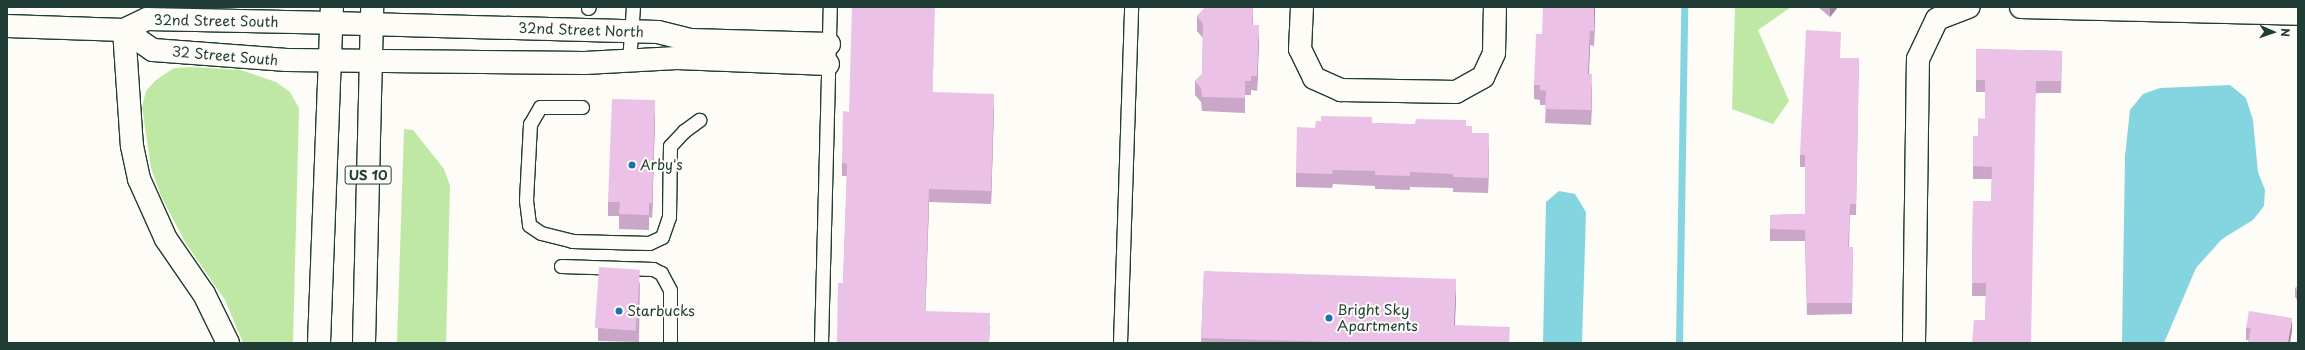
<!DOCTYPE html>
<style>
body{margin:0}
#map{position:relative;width:2305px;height:350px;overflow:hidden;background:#fdfcf7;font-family:"Playpen Sans",sans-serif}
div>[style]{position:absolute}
.green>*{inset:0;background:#bfe8a4}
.water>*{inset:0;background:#85d5e1}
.stream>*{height:7px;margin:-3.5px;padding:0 3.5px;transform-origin:3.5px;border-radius:3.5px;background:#85d5e1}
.roads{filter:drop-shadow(1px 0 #1f3d34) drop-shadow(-1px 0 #1f3d34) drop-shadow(0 1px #1f3d34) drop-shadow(0 -1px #1f3d34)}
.lane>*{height:13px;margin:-6.5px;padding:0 6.5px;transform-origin:6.5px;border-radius:6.5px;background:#fdfcf7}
.street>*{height:22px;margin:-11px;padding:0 11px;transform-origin:11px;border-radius:11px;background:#fdfcf7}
.primary>*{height:22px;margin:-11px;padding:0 11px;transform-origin:11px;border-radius:11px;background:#fdfcf7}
.wall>*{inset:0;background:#caa6c8}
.shaded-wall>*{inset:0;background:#a487a2}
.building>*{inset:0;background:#ebc1e8;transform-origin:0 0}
.dots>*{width:11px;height:11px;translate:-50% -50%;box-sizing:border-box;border:2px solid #fdfcf7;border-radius:50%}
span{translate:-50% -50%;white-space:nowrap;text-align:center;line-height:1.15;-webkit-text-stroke:4px #fdfcf7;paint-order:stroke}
.shield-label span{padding:1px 3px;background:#fdfcf7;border:1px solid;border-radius:3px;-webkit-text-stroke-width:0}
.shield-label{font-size:13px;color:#1f3d34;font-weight:700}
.street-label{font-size:14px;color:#1f3d34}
.poi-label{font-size:14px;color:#1f3d34}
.left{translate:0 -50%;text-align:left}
.frame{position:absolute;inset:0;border:8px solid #1f3d34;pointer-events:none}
.north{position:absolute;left:2253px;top:12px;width:40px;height:40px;-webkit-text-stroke:3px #fdfcf7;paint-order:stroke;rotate:92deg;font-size:11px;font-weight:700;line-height:16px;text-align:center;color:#1f3d34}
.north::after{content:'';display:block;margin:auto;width:14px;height:18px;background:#1f3d34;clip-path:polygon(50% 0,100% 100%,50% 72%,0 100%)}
</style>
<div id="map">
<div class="green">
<i style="clip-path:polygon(1735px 7px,1791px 7px,1758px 30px,1789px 101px,1773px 124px,1732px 109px)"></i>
<i style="clip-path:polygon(191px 67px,241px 70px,276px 82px,290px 92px,299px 108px,293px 343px,243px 343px,225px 300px,185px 242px,161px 196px,151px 168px,142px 107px,146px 91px,156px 80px,174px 68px)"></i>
<i style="clip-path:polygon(404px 129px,413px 130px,444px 169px,450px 186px,446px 343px,397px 343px)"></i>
</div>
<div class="water">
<i style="clip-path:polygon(2230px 85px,2246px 98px,2253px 120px,2258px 172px,2265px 190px,2264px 206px,2253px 220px,2222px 239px,2196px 268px,2164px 343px,2122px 343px,2125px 156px,2130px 110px,2143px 94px,2160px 88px)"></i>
<i style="clip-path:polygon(1559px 191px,1575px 194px,1586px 212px,1582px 343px,1543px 343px,1546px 202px)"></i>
</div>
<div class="stream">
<i style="left:1679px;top:343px;width:336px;rotate:-89.1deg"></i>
</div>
<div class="roads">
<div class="lane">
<i style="left:588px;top:8px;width:1px;rotate:-45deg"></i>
<i style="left:629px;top:61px;width:54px;rotate:-85.8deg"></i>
<i style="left:582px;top:107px;width:42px;rotate:180deg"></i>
<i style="left:540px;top:107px;width:20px;rotate:120deg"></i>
<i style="left:530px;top:124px;width:76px;rotate:93deg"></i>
<i style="left:526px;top:200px;width:25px;rotate:83deg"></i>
<i style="left:529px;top:225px;width:14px;rotate:34deg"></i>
<i style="left:541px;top:233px;width:32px;rotate:14deg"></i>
<i style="left:572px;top:241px;width:77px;rotate:1.5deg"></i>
<i style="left:649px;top:243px;width:14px;rotate:-25deg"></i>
<i style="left:662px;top:237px;width:21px;rotate:-71deg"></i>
<i style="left:669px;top:217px;width:71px;rotate:-89.2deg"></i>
<i style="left:670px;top:146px;width:21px;rotate:-47deg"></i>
<i style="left:684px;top:131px;width:19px;rotate:-36deg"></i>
<i style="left:561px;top:266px;width:92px;rotate:1.9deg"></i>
<i style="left:653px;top:269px;width:9px;rotate:27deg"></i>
<i style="left:661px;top:273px;width:19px;rotate:62deg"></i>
<i style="left:670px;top:290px;width:53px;rotate:90deg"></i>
<i style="left:821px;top:343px;width:336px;rotate:-88.5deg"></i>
<i style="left:1120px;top:343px;width:336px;rotate:-88.1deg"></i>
</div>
<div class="street">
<i style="left:1302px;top:7px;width:42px;rotate:92.7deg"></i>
<i style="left:1300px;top:49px;width:32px;rotate:64deg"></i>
<i style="left:1314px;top:78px;width:30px;rotate:24deg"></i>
<i style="left:1341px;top:90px;width:115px;rotate:1deg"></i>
<i style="left:1456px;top:92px;width:31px;rotate:-29deg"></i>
<i style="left:1483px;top:77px;width:26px;rotate:-65deg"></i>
<i style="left:1494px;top:53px;width:46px;rotate:-88.8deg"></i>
<i style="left:2021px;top:7px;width:277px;rotate:1.4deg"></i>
<i style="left:7px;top:26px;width:117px;rotate:2deg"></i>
<i style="left:124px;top:30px;width:25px;rotate:-26deg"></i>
<i style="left:147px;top:19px;width:185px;rotate:1.2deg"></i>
<i style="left:332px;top:23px;width:326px;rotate:1.6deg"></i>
<i style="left:658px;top:32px;width:34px;rotate:14deg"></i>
<i style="left:691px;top:40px;width:138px;rotate:1.7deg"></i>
<i style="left:124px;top:30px;width:35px;rotate:35deg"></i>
<i style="left:153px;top:50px;width:134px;rotate:4.3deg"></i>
<i style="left:287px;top:60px;width:298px;rotate:0.6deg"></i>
<i style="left:585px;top:63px;width:92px;rotate:-3.1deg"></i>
<i style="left:677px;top:58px;width:151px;rotate:2.3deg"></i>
<i style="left:124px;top:30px;width:116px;rotate:86.1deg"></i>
<i style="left:132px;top:146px;width:34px;rotate:78deg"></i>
<i style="left:139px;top:179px;width:66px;rotate:65.8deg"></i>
<i style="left:166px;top:239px;width:67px;rotate:55.4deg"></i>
<i style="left:204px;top:294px;width:55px;rotate:63.9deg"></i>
<i style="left:1914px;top:343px;width:284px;rotate:-89.2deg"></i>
<i style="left:1918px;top:59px;width:44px;rotate:-64.6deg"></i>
<i style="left:1937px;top:19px;width:34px;rotate:-21deg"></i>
</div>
<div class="primary">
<i style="left:319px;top:343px;width:336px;rotate:-87.8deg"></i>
<i style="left:364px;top:343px;width:336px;rotate:-88.6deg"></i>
</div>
</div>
<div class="wall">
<i style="clip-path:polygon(1203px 7px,1253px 7px,1253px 25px,1259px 39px,1257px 91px,1251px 90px,1251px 95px,1245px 95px,1245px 113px,1202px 111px,1201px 102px,1195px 95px,1195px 81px,1202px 74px,1203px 38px,1197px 31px,1197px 16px,1204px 9px)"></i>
<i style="clip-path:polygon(1595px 7px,1594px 46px,1590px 45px,1589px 74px,1592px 88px,1591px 125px,1545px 123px,1546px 105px,1540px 105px,1540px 100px,1534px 99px,1534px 85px,1542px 34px)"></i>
<i style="clip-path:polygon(1818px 7px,1838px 7px,1830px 17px)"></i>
<i style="clip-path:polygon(1976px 49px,2062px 51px,2061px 93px,2036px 93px,1985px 320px,1986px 296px,1972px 296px,1973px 201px,1991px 201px,1992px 179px,1973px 179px,1973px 136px,1978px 136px,1985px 119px,1985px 92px,1976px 92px)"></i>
<i style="clip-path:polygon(1840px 58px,1859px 58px,1856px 215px,1850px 215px,1849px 247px,1853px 247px,1852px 314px,1807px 315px,1805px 241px,1770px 241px,1770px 215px,1805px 214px,1805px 167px,1800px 167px,1800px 155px)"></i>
<i style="clip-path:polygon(932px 92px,994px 107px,991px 204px,929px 202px,925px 311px,990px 326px,989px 343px,837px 343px,843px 283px,847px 176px,842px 176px,842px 163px,849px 112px)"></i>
<i style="clip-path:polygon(655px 115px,652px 218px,649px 217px,649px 230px,619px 229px,619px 216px,608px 216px,608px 202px)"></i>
<i style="clip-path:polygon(1372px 123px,1466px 126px,1472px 133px,1489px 147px,1488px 193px,1453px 192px,1453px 188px,1410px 187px,1410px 190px,1375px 189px,1375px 186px,1333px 184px,1332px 188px,1296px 187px,1296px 173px,1315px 128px)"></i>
<i style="clip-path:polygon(1204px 271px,1456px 295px,1455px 325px,1510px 343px,1201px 343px)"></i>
<i style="clip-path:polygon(640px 282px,639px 342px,598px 341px,598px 328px)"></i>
<i style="clip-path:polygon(2298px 286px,2298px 301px,2295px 297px,2295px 288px)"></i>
<i style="clip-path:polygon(2246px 328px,2292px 330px,2290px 343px,2248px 343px,2249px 340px,2246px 340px)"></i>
</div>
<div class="shaded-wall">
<i style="clip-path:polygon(935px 7px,932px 105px,932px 92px)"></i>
<i style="clip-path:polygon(1594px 7px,1595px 7px,1594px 46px)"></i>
<i style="clip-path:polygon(1831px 7px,1838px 7px,1830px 17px,1830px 8px)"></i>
<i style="clip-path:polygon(1259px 25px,1259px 39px,1257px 91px,1257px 76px)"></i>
<i style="clip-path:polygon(1590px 31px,1590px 45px,1588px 88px,1588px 74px)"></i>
<i style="clip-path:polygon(1592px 74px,1592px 88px,1591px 125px,1591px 110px)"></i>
<i style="clip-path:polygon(994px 94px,994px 107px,991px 204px,991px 191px)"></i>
<i style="clip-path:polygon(655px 100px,655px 115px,652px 218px,652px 203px)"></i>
<i style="clip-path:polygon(1489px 133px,1489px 147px,1488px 193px,1488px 178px)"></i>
<i style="clip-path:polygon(929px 189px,929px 202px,925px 324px,925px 311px)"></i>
<i style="clip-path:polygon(1456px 279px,1456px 295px,1454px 341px,1454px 325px)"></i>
<i style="clip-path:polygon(2292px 318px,2292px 330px,2290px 343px,2288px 343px)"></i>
</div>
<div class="building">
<i style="clip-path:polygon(852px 7px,935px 7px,932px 92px,994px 94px,991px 191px,929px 189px,925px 311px,990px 313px,989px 343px,837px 343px,838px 283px,843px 283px,847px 164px,842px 163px,843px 111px,849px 112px)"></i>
<i style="clip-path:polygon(1204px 7px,1253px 7px,1252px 25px,1259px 25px,1257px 76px,1251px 76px,1251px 81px,1245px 81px,1245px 98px,1202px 97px,1201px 88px,1195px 81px,1202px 74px,1203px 24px,1197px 16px,1204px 9px)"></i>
<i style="clip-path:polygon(1543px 7px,1594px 7px,1594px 31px,1590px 31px,1588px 74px,1592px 74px,1591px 110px,1545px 109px,1546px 91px,1540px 90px,1540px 85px,1534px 85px,1536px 34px,1542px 34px)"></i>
<i style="clip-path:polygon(1806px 30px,1841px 32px,1840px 58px,1859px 58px,1856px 204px,1850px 204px,1848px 247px,1853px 247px,1852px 303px,1807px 303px,1805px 230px,1770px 229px,1770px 215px,1805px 214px,1805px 155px,1800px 155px)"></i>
<i style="clip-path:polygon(1976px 49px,2062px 51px,2061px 81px,2036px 81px,2031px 343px,1972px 343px,1974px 320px,1985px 320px,1986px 283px,1972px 283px,1973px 201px,1991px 201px,1992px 167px,1973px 166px,1973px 136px,1978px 136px,1978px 118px,1985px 119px,1985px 80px,1976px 80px)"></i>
<i style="clip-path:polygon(612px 99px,655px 100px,652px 203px,649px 203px,649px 215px,619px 214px,620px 202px,608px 202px)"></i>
<i style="clip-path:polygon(1321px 116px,1372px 117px,1372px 123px,1409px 124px,1415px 124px,1416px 119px,1466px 120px,1466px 126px,1472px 126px,1472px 133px,1489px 133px,1488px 178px,1453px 177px,1453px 174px,1410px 172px,1410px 176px,1375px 175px,1375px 171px,1333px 170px,1332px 174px,1296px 173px,1297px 127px,1315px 128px,1316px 121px,1321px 121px)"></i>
<i style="left:599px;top:267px;width:41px;height:61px;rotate:4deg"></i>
<i style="clip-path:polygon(1204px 271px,1456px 279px,1454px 325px,1510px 327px,1509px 343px,1365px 343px,1201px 338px)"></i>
<i style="clip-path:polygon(2298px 286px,2298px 292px,2295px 288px)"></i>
<i style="clip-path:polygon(2249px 311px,2292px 318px,2288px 343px,2248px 343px,2251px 328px,2246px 328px)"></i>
</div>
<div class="dots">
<i style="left:632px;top:165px;background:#1f6fb2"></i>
<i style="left:619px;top:311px;background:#1f6fb2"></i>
<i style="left:1329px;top:318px;background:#1f6fb2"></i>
</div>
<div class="shield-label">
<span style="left:368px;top:175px">US 10</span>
</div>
<div class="street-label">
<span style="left:216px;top:21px;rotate:1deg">32nd Street South</span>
<span style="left:581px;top:30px;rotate:2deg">32nd Street North</span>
<span style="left:225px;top:56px;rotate:5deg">32 Street South</span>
</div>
<div class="poi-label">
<span class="left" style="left:640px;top:165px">Arby's</span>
<span class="left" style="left:1337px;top:318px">Bright Sky<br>Apartments</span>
<span class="left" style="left:627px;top:311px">Starbucks</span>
</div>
<div class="frame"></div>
<div class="north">N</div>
</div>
